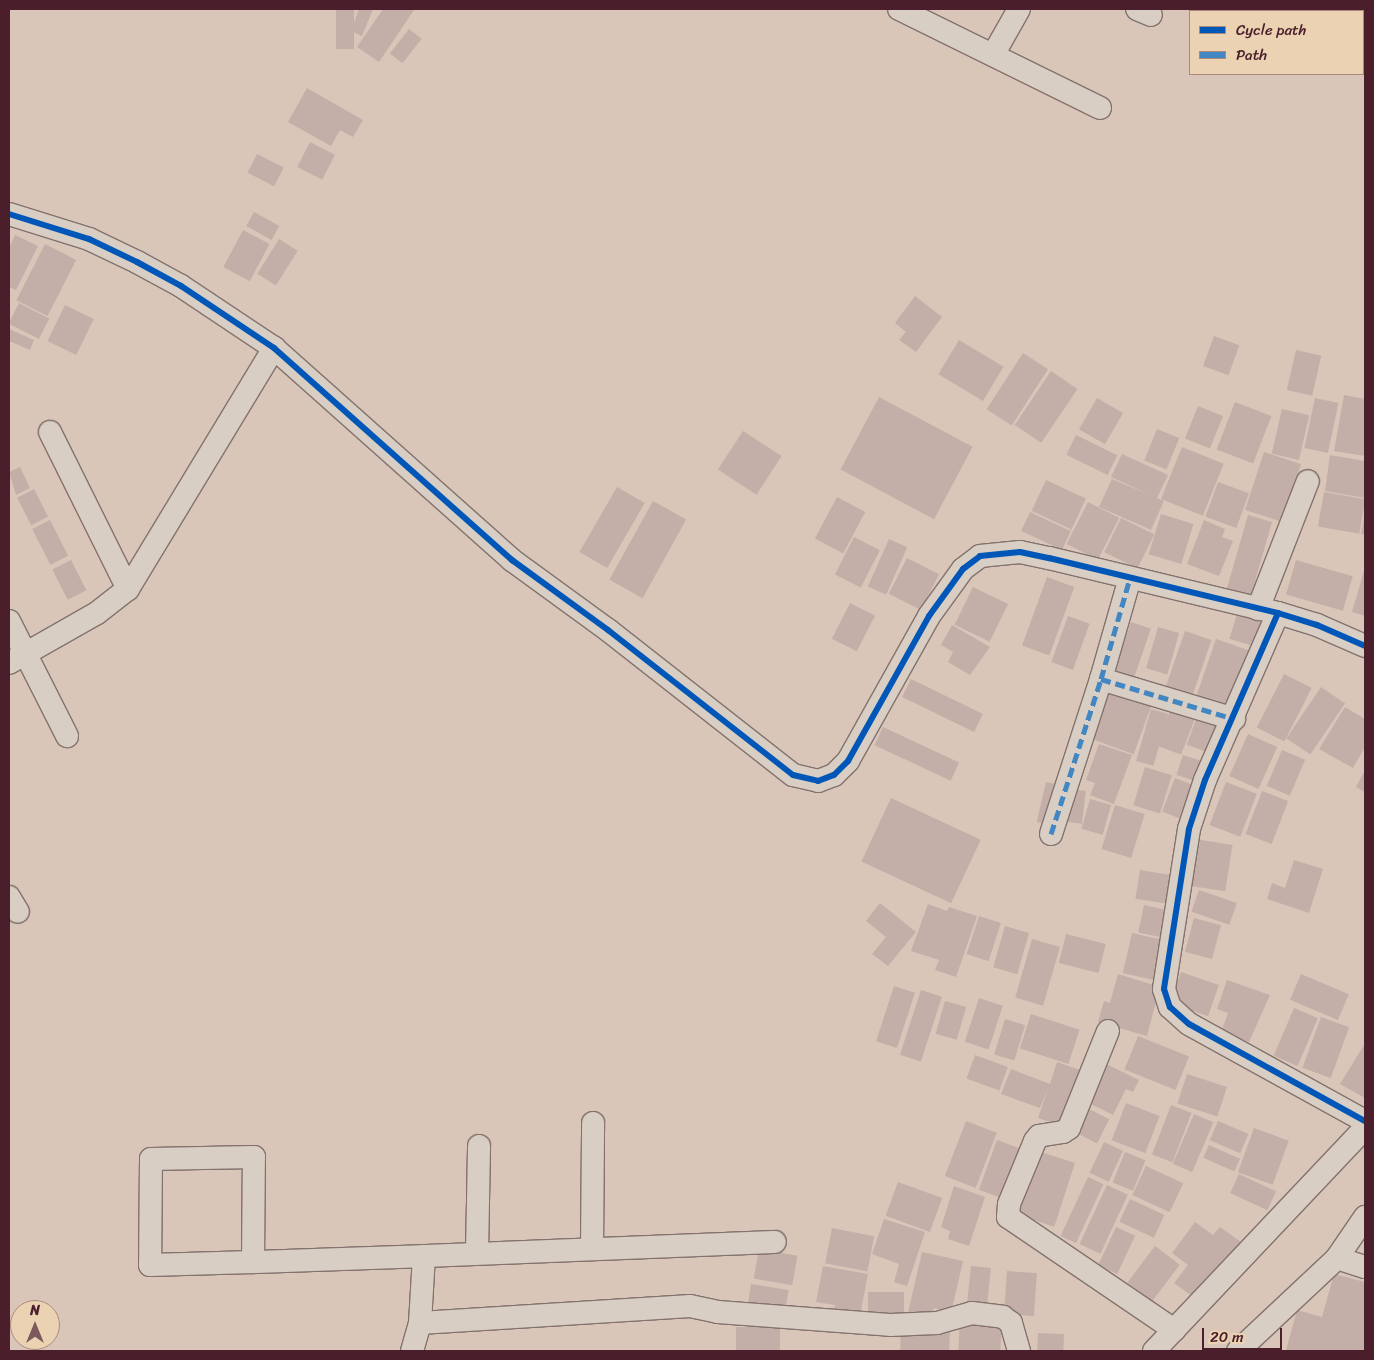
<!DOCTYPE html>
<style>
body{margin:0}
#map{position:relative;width:1374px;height:1360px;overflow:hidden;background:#d9c6b8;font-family:Sriracha,sans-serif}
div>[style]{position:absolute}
.building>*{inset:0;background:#c4afa8;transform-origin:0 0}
.roads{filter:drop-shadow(1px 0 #83726e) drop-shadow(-1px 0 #83726e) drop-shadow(0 1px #83726e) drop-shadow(0 -1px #83726e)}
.street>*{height:22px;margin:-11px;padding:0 11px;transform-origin:11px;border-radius:11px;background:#d9cec3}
.quiet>*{height:5px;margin-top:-2.5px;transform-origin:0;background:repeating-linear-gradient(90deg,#4286c2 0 10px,transparent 0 15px)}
.cycleway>*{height:6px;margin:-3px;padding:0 3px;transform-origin:3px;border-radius:3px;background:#0057b8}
span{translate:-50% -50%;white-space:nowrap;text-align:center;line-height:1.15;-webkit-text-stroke:4.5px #ebd2b3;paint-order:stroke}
.frame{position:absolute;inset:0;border:10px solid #4a1f2b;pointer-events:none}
.legend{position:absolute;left:1189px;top:10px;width:175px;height:65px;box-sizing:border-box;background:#ebd2b3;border:1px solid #ab8a7d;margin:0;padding:6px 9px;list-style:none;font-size:15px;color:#4a1f2b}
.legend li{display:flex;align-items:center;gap:10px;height:25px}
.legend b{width:25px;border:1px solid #ab8a7d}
.north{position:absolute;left:10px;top:1300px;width:50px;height:50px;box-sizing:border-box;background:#ebd2b3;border:1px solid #ab8a7d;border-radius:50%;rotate:0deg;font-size:14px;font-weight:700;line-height:20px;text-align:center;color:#4a1f2b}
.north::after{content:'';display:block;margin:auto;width:18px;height:22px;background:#7c595c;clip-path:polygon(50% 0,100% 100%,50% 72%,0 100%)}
.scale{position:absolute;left:1202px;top:1328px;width:80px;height:22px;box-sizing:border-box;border:2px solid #4a1f2b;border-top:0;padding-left:6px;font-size:15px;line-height:18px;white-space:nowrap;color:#4a1f2b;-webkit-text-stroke:4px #ebd2b3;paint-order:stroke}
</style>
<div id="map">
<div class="building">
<i style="left:336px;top:9px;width:18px;height:40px"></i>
<i style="clip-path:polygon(359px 9px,373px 9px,362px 36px,351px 31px)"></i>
<i style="clip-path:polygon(383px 9px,414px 10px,379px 62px,357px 47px)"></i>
<i style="left:409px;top:29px;width:16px;height:31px;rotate:38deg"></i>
<i style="clip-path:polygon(307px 88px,363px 120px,353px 137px,340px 130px,331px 146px,288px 122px)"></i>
<i style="left:310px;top:142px;width:28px;height:28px;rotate:27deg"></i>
<i style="left:257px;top:154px;width:30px;height:21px;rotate:27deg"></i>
<i style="left:254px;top:212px;width:29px;height:16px;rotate:29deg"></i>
<i style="left:243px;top:230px;width:30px;height:42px;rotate:28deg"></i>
<i style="clip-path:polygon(15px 235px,38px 246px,16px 290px,9px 287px,9px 248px)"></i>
<i style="left:279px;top:239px;width:22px;height:41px;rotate:32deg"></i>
<i style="left:45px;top:244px;width:35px;height:63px;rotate:27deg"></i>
<i style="clip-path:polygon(915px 296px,942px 317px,916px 352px,899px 340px,906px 332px,895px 323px)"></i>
<i style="left:19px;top:303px;width:34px;height:23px;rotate:27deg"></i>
<i style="left:65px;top:305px;width:32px;height:40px;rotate:26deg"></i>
<i style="clip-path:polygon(9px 329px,34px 340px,30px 350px,9px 341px)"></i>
<i style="left:1214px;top:336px;width:27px;height:32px;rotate:20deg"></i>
<i style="left:959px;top:340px;width:52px;height:40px;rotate:31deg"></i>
<i style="left:1296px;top:350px;width:26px;height:41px;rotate:13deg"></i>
<i style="left:1023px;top:353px;width:30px;height:67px;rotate:33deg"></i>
<i style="left:1051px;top:371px;width:32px;height:65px;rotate:34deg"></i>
<i style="clip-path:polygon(1344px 395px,1365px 399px,1365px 456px,1334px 451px)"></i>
<i style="left:879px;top:397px;width:106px;height:82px;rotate:28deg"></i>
<i style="left:1097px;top:398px;width:30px;height:36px;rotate:30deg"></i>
<i style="left:1315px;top:398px;width:24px;height:51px;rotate:12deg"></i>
<i style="left:1235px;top:402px;width:39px;height:51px;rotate:21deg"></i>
<i style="left:1198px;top:406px;width:27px;height:35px;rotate:22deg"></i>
<i style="left:1282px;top:409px;width:28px;height:46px;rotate:13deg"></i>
<i style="left:1157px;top:429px;width:24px;height:34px;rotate:22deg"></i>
<i style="left:743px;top:431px;width:46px;height:46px;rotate:33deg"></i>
<i style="left:1076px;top:435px;width:46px;height:22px;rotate:26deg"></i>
<i style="left:1182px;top:447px;width:45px;height:56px;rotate:22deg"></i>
<i style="clip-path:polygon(1264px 452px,1301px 464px,1295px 482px,1304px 485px,1289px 524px,1245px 510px)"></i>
<i style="clip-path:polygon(1122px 454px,1168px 475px,1157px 498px,1164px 501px,1151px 530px,1099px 507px,1112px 479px,1153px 496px,1111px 477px)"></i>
<i style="clip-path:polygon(1330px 455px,1365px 461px,1365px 498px,1325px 491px)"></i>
<i style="clip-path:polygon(20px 467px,30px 488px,16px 495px,9px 472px)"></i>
<i style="left:1046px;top:480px;width:44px;height:34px;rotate:25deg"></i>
<i style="left:1218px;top:482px;width:33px;height:37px;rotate:20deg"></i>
<i style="left:617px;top:487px;width:32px;height:75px;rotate:30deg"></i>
<i style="left:34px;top:489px;width:31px;height:19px;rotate:63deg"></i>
<i style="left:1324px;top:492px;width:42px;height:35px;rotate:10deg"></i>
<i style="left:837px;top:497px;width:32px;height:47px;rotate:28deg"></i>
<i style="left:653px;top:501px;width:38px;height:90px;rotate:29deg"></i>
<i style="left:1088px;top:502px;width:35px;height:47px;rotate:27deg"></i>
<i style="left:1030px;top:512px;width:45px;height:21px;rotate:25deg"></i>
<i style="left:1161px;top:514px;width:34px;height:42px;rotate:17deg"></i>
<i style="left:1248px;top:515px;width:25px;height:77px;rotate:16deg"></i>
<i style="clip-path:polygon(1364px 517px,1365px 517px,1365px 534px,1361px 534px)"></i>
<i style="left:1121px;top:518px;width:37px;height:38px;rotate:26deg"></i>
<i style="left:50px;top:520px;width:40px;height:20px;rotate:63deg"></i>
<i style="clip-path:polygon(1204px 520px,1225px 529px,1222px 537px,1233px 541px,1219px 576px,1187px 564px)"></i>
<i style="left:854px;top:537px;width:29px;height:42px;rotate:27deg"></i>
<i style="left:889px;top:539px;width:20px;height:52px;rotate:24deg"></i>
<i style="left:907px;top:558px;width:36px;height:40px;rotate:27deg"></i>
<i style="left:71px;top:560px;width:34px;height:21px;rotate:63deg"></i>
<i style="left:1296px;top:560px;width:59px;height:36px;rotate:16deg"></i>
<i style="clip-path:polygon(1365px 567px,1365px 616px,1352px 612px)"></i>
<i style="left:1047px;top:577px;width:29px;height:73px;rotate:20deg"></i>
<i style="left:973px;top:587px;width:39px;height:42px;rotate:26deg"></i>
<i style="left:850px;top:603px;width:28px;height:40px;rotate:27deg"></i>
<i style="left:1237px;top:614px;width:28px;height:26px;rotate:17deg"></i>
<i style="left:1068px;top:616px;width:23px;height:49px;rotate:20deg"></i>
<i style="left:1131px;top:622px;width:21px;height:58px;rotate:19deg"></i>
<i style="clip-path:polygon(952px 625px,990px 647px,970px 675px,948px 662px,953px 652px,941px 645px)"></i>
<i style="left:1158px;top:627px;width:22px;height:43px;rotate:16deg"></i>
<i style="left:1185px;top:631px;width:28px;height:63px;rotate:19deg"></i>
<i style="left:1216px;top:639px;width:40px;height:60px;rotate:19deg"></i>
<i style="left:1284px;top:674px;width:31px;height:60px;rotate:27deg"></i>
<i style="left:911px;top:679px;width:80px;height:20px;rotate:26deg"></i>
<i style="left:1107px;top:687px;width:48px;height:54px;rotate:20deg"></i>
<i style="left:1321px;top:687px;width:29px;height:62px;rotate:34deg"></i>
<i style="clip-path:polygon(1345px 707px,1365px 719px,1365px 747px,1353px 768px,1319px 749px)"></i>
<i style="left:1151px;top:709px;width:18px;height:54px;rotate:16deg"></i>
<i style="left:1170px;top:711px;width:26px;height:37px;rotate:21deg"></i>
<i style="left:1199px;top:711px;width:27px;height:36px;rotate:20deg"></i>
<i style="left:883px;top:727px;width:84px;height:20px;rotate:25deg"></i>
<i style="left:1248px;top:734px;width:32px;height:46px;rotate:24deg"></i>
<i style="clip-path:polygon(1099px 744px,1132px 755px,1114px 804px,1090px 795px,1095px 783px,1086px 780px)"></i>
<i style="left:1282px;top:750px;width:25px;height:39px;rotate:23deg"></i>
<i style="left:1183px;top:755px;width:26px;height:21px;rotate:18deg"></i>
<i style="left:1145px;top:767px;width:28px;height:40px;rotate:17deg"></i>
<i style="clip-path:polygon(1365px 770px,1365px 792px,1356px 787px)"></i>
<i style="left:1175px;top:778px;width:26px;height:36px;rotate:21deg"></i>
<i style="left:1046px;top:782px;width:17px;height:41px;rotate:13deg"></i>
<i style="left:1226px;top:782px;width:33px;height:46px;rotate:21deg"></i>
<i style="left:1070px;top:789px;width:16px;height:33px;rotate:7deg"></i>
<i style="left:1262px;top:791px;width:28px;height:46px;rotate:21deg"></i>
<i style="left:891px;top:798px;width:99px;height:70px;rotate:25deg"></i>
<i style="left:1090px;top:799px;width:22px;height:31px;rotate:16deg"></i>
<i style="left:1115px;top:805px;width:31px;height:46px;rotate:17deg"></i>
<i style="left:1195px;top:839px;width:38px;height:47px;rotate:9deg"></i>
<i style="clip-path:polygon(1294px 860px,1323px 869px,1309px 913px,1267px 899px,1272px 883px,1285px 888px)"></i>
<i style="left:1140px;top:870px;width:36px;height:29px;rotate:9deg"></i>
<i style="left:1199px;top:890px;width:40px;height:23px;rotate:19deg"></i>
<i style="clip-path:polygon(880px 903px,916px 932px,888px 966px,872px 954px,886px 937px,866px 921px)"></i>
<i style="clip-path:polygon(928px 904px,947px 911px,949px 907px,977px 916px,956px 977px,935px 970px,939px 960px,911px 951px)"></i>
<i style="left:1144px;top:905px;width:25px;height:28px;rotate:12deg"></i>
<i style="left:979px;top:916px;width:23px;height:40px;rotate:18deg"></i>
<i style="left:1194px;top:918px;width:28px;height:35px;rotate:15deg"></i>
<i style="left:1005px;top:926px;width:25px;height:43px;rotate:16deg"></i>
<i style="left:1132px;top:933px;width:35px;height:41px;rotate:13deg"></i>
<i style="left:1066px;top:934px;width:41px;height:30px;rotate:14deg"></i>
<i style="left:1032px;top:939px;width:29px;height:61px;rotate:16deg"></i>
<i style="left:1181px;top:972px;width:40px;height:33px;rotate:19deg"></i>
<i style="clip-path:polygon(1118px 974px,1160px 987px,1147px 1036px,1098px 1022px,1104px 1001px,1110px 1003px)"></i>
<i style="left:1301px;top:974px;width:52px;height:28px;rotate:23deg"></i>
<i style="clip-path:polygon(1227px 980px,1270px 995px,1249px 1042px,1221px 1032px,1228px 1013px,1217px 1009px)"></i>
<i style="left:894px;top:986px;width:22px;height:58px;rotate:18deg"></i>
<i style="left:921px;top:990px;width:22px;height:68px;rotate:18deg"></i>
<i style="left:979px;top:998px;width:25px;height:46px;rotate:18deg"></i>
<i style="left:945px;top:1001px;width:22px;height:34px;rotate:16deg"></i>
<i style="left:1294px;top:1008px;width:26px;height:52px;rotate:23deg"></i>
<i style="left:1031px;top:1014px;width:51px;height:36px;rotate:18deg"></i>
<i style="left:1321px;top:1017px;width:30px;height:54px;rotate:20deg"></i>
<i style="left:1005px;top:1019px;width:21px;height:37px;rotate:17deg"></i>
<i style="left:1138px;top:1036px;width:55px;height:36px;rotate:22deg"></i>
<i style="clip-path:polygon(1364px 1045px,1365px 1046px,1365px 1098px,1340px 1084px)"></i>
<i style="left:975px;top:1055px;width:35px;height:25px;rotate:20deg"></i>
<i style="clip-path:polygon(1100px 1061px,1139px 1080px,1133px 1092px,1126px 1089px,1113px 1115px,1081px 1099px)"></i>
<i style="clip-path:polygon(1057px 1062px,1086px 1072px,1075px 1103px,1068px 1101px,1059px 1125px,1038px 1118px,1049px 1086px,1040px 1108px,1001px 1094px,1011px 1069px,1050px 1084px)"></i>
<i style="left:1187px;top:1074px;width:42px;height:31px;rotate:18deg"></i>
<i style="left:1126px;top:1103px;width:36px;height:40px;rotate:21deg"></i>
<i style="left:1171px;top:1105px;width:22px;height:53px;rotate:21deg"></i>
<i style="left:1087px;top:1108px;width:25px;height:27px;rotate:27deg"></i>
<i style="left:1194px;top:1114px;width:21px;height:54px;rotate:23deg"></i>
<i style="left:966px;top:1121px;width:33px;height:59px;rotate:21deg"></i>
<i style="left:1218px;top:1121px;width:33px;height:21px;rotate:23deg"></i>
<i style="left:1254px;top:1128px;width:37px;height:47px;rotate:20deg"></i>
<i style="left:997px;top:1140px;width:27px;height:53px;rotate:20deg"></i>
<i style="left:1104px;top:1142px;width:21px;height:34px;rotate:25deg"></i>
<i style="left:1209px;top:1145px;width:34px;height:14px;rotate:24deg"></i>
<i style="left:1035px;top:1150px;width:42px;height:67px;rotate:18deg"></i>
<i style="left:1125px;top:1152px;width:22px;height:33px;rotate:22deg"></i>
<i style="left:1146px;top:1166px;width:41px;height:32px;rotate:25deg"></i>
<i style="left:1239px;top:1174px;width:41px;height:21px;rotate:25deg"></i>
<i style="left:1088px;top:1177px;width:17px;height:65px;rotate:25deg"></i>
<i style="left:898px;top:1182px;width:47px;height:36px;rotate:20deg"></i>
<i style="left:1107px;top:1185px;width:23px;height:65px;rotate:25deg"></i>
<i style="clip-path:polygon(954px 1186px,985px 1197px,969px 1246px,948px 1239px,950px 1231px,941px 1227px)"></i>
<i style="left:1130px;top:1199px;width:38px;height:25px;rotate:25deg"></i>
<i style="clip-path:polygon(884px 1219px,925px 1232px,907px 1286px,894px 1282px,899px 1264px,872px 1254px)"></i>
<i style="clip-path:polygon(1195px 1222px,1213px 1235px,1220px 1227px,1241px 1242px,1197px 1300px,1174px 1283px,1188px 1265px,1172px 1253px)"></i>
<i style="left:1116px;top:1227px;width:21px;height:42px;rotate:25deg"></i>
<i style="left:832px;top:1228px;width:43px;height:36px;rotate:11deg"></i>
<i style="left:1155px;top:1246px;width:31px;height:46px;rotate:37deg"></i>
<i style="left:759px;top:1249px;width:39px;height:30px;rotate:10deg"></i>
<i style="clip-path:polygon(922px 1252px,963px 1261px,951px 1313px,934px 1308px,932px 1318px,908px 1313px)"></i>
<i style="clip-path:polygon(823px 1266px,868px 1274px,859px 1321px,833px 1317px,835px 1305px,816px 1302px)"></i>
<i style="left:971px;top:1266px;width:20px;height:40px;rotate:6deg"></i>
<i style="left:1007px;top:1271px;width:30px;height:43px;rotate:4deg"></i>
<i style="clip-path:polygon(1334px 1274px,1365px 1282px,1365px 1351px,1286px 1350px,1297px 1310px,1322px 1317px)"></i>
<i style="left:751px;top:1284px;width:38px;height:23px;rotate:9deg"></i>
<i style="left:868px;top:1292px;width:36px;height:28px"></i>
<i style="left:960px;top:1318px;width:42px;height:33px;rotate:3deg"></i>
<i style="left:736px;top:1327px;width:44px;height:24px"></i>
<i style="left:901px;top:1328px;width:49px;height:23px;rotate:2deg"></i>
<i style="left:1038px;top:1333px;width:26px;height:18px;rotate:2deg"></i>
</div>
<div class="roads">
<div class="street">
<i style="left:899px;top:9px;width:224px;rotate:26.2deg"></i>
<i style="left:1137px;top:9px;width:15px;rotate:23deg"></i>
<i style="left:993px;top:55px;width:53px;rotate:-60.5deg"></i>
<i style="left:9px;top:214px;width:84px;rotate:17.4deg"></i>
<i style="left:89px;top:239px;width:53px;rotate:25.6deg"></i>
<i style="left:137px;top:262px;width:50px;rotate:28.6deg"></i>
<i style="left:181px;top:286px;width:112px;rotate:33.7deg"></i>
<i style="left:274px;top:348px;width:319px;rotate:41.7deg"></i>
<i style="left:512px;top:560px;width:119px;rotate:36.1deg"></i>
<i style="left:608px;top:630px;width:235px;rotate:38.1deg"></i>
<i style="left:793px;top:775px;width:26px;rotate:13deg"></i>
<i style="left:818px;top:781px;width:17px;rotate:-21deg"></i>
<i style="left:834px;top:775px;width:20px;rotate:-45deg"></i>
<i style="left:848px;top:761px;width:166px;rotate:-60.8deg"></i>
<i style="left:929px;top:616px;width:58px;rotate:-54.1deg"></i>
<i style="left:963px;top:569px;width:21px;rotate:-37deg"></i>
<i style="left:980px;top:556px;width:40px;rotate:-5.7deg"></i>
<i style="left:1020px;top:552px;width:30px;rotate:12deg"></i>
<i style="left:1049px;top:558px;width:236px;rotate:13.5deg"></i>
<i style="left:1278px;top:613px;width:41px;rotate:17.1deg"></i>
<i style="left:1317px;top:625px;width:52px;rotate:23.6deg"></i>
<i style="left:50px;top:432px;width:175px;rotate:63.6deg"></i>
<i style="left:1258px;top:609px;width:137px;rotate:-68.7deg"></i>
<i style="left:1278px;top:613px;width:182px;rotate:113.6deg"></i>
<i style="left:1205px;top:780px;width:52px;rotate:108.1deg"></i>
<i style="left:1189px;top:829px;width:162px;rotate:98.9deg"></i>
<i style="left:1164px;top:989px;width:19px;rotate:72deg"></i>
<i style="left:1170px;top:1007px;width:25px;rotate:42deg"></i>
<i style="left:1189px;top:1024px;width:201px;rotate:28.9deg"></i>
<i style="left:9px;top:621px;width:129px;rotate:63.2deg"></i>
<i style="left:9px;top:663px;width:101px;rotate:-29.6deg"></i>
<i style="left:97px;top:613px;width:39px;rotate:-38deg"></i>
<i style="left:128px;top:589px;width:282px;rotate:-58.8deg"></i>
<i style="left:1101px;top:679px;width:139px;rotate:16.7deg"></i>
<i style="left:1051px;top:834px;width:163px;rotate:-72.1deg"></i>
<i style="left:1101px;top:679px;width:105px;rotate:-74deg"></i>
<i style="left:9px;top:897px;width:17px;rotate:59deg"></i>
<i style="left:1108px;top:1031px;width:105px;rotate:111.9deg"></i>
<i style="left:1069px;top:1128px;width:7px;rotate:146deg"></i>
<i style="left:1063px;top:1132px;width:24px;rotate:171deg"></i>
<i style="left:1039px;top:1136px;width:6px;rotate:129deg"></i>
<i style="left:1035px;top:1141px;width:68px;rotate:112.4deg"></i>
<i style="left:1009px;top:1204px;width:13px;rotate:94deg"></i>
<i style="left:1008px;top:1217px;width:201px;rotate:34.2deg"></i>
<i style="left:592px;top:1249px;width:126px;rotate:-89.5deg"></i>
<i style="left:477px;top:1253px;width:107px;rotate:-88.9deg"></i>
<i style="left:1337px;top:1258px;width:29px;rotate:18deg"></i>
<i style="left:253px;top:1262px;width:105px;rotate:-89.5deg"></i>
<i style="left:254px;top:1157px;width:103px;rotate:178.9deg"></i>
<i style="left:151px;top:1159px;width:106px;rotate:90.5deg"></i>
<i style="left:150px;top:1265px;width:103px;rotate:-1.7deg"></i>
<i style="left:253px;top:1262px;width:171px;rotate:-2deg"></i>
<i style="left:420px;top:1323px;width:271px;rotate:-3.6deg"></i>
<i style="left:690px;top:1306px;width:29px;rotate:12deg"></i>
<i style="left:718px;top:1312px;width:172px;rotate:4.3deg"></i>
<i style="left:890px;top:1325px;width:47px;rotate:-2.4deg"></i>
<i style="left:937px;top:1323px;width:36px;rotate:-16deg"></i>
<i style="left:972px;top:1313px;width:31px;rotate:7deg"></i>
<i style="left:1003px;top:1317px;width:10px;rotate:37deg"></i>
<i style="left:1011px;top:1323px;width:29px;rotate:74deg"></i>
<i style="left:412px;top:1351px;width:29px;rotate:-74deg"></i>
<i style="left:420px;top:1323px;width:67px;rotate:-86.6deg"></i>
<i style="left:424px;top:1256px;width:351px;rotate:-2.3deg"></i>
<i style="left:1154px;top:1351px;width:307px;rotate:-46.6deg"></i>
<i style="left:1238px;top:1351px;width:136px;rotate:-43.2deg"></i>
<i style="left:1337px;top:1258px;width:50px;rotate:-55.7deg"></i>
</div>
</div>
<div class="quiet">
<i style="left:1101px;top:679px;width:139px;rotate:16.7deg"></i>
<i style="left:1051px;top:834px;width:163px;rotate:-72.1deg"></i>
<i style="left:1101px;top:679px;width:105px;rotate:-74deg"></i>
</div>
<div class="cycleway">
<i style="left:9px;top:214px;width:84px;rotate:17.4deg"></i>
<i style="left:89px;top:239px;width:53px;rotate:25.6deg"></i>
<i style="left:137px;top:262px;width:50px;rotate:28.6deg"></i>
<i style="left:181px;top:286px;width:112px;rotate:33.7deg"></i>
<i style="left:274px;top:348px;width:319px;rotate:41.7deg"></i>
<i style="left:512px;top:560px;width:119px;rotate:36.1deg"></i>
<i style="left:608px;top:630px;width:235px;rotate:38.1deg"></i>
<i style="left:793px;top:775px;width:26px;rotate:13deg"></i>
<i style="left:818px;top:781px;width:17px;rotate:-21deg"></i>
<i style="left:834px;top:775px;width:20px;rotate:-45deg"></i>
<i style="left:848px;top:761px;width:166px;rotate:-60.8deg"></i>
<i style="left:929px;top:616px;width:58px;rotate:-54.1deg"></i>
<i style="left:963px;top:569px;width:21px;rotate:-37deg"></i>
<i style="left:980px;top:556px;width:40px;rotate:-5.7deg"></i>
<i style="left:1020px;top:552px;width:30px;rotate:12deg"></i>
<i style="left:1049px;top:558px;width:236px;rotate:13.5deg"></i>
<i style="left:1278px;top:613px;width:41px;rotate:17.1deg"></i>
<i style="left:1317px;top:625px;width:52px;rotate:23.6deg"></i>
<i style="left:1278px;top:613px;width:182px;rotate:113.6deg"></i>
<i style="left:1205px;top:780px;width:52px;rotate:108.1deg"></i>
<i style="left:1189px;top:829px;width:162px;rotate:98.9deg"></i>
<i style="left:1164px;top:989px;width:19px;rotate:72deg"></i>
<i style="left:1170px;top:1007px;width:25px;rotate:42deg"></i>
<i style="left:1189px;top:1024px;width:201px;rotate:28.9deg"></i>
</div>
<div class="frame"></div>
<ul class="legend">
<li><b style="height:6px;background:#0057b8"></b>Cycle path</li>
<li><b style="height:6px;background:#4286c2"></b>Path</li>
</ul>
<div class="north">N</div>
<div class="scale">20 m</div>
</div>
